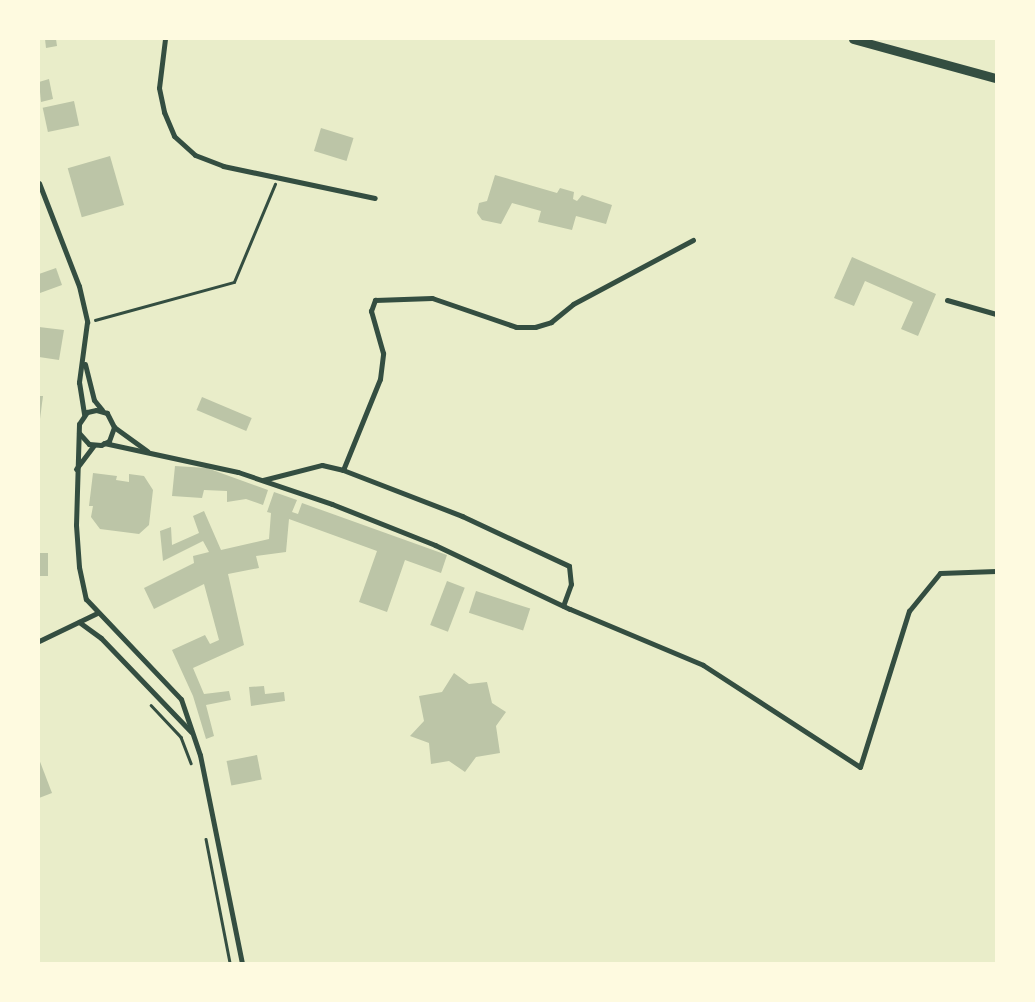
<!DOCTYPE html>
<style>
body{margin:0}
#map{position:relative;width:1035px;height:1002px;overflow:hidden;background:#e9edc9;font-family:Lora,serif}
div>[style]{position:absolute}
.building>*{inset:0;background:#bcc5a7;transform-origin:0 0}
.path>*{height:2.5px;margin:-1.25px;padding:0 1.25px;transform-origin:1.25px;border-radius:1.25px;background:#344e41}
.minor>*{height:5px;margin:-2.5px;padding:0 2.5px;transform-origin:2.5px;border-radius:2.5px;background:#344e41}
.tertiary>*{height:9px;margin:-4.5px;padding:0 4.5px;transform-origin:4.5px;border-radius:4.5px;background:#344e41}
span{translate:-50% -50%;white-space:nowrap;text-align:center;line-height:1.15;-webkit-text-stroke:5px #fefae0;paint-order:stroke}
.frame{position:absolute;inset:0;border:40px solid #fefae0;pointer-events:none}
</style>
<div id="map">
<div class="building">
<i style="clip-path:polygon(45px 39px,56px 39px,57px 46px,46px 48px)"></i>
<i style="clip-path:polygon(49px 79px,53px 99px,41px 102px,39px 82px)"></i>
<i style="left:74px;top:101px;width:25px;height:32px;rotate:78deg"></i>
<i style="left:321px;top:128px;width:34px;height:24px;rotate:17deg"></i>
<i style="left:110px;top:156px;width:51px;height:44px;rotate:74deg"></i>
<i style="clip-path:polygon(495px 175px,557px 193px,560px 188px,574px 192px,573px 199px,577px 201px,582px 195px,612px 205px,606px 224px,576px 216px,572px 230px,538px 222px,541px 211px,512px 203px,501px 224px,482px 220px,477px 213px,479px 203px,487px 201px)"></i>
<i style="clip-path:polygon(852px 257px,936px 294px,918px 336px,901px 329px,913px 302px,865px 281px,854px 306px,834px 298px)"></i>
<i style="clip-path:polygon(56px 268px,62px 285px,40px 293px,39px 274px)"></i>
<i style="clip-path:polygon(39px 327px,64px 330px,59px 360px,39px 357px)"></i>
<i style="clip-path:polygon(39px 396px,43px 396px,40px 419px,39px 419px)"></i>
<i style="left:202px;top:397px;width:54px;height:14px;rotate:23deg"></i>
<i style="clip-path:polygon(175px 466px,207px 468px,268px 490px,263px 505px,246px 499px,227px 502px,227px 491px,204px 490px,202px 498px,172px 496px)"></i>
<i style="clip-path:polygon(93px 473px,117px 476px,116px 480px,129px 482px,129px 474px,144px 476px,153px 490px,149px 525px,139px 534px,100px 529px,91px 517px,93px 506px,89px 506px)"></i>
<i style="clip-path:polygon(274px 492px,297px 500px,292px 512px,298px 514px,302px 503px,447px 555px,441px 573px,405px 560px,387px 612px,359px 602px,377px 551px,289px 519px,286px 552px,256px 556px,259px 568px,228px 574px,244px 645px,193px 668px,204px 694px,229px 691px,231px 700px,206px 705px,214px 736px,206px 739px,193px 696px,172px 650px,205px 635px,210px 644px,219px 640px,204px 584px,154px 609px,144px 588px,194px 563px,193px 556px,209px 552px,203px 541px,163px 561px,160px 531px,171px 527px,172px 545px,199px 533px,193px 516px,204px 511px,221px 550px,269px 539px,271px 513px,267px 512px)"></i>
<i style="left:39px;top:553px;width:9px;height:23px"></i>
<i style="left:447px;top:581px;width:19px;height:47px;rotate:21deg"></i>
<i style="left:476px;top:591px;width:57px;height:23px;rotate:18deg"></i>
<i style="clip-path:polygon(454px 673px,469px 684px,487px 682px,492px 703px,506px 712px,496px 726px,500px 753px,476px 757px,465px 772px,449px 761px,431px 764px,429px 743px,410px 736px,424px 721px,419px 696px,442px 692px)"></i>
<i style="clip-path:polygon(264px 686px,265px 694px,284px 692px,285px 701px,251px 706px,249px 687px)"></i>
<i style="left:257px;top:755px;width:25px;height:31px;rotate:79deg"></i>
<i style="clip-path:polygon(39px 759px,52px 793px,39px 798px)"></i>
</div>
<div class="path">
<i style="left:95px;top:320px;width:144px;rotate:-15.3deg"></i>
<i style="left:234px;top:282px;width:106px;rotate:-67.3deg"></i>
<i style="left:151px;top:705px;width:44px;rotate:46.8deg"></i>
<i style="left:181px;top:737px;width:28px;rotate:69deg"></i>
<i style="left:206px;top:839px;width:126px;rotate:79deg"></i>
</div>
<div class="minor">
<i style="left:165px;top:39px;width:49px;rotate:97deg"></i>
<i style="left:159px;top:88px;width:25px;rotate:78deg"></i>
<i style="left:164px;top:112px;width:26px;rotate:67deg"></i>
<i style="left:174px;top:136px;width:28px;rotate:42deg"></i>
<i style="left:195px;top:155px;width:30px;rotate:21deg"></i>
<i style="left:223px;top:166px;width:155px;rotate:11.9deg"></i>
<i style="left:39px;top:183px;width:110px;rotate:68.8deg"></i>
<i style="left:79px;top:286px;width:37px;rotate:77deg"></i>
<i style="left:87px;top:322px;width:61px;rotate:97.6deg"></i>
<i style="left:79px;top:382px;width:33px;rotate:81deg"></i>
<i style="left:947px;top:300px;width:51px;rotate:15.9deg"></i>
<i style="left:85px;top:364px;width:37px;rotate:76deg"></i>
<i style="left:94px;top:400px;width:13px;rotate:51deg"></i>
<i style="left:114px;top:427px;width:41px;rotate:36deg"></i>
<i style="left:79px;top:433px;width:15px;rotate:48deg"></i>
<i style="left:89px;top:444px;width:12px;rotate:5deg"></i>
<i style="left:101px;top:445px;width:9px;rotate:-27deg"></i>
<i style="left:109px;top:441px;width:15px;rotate:-70deg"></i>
<i style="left:114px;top:427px;width:16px;rotate:-117deg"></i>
<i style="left:107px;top:413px;width:11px;rotate:-165deg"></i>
<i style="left:96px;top:410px;width:9px;rotate:167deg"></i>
<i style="left:87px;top:412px;width:14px;rotate:124deg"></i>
<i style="left:79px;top:424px;width:101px;rotate:91.7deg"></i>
<i style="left:76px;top:525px;width:42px;rotate:85.9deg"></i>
<i style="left:79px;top:567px;width:33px;rotate:78deg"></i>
<i style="left:86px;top:599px;width:138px;rotate:46.5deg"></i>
<i style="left:181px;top:699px;width:59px;rotate:71.3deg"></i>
<i style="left:200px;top:755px;width:212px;rotate:78.6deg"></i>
<i style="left:104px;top:443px;width:137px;rotate:12.2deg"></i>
<i style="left:238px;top:472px;width:99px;rotate:18.8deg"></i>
<i style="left:332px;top:504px;width:111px;rotate:21.7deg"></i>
<i style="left:435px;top:545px;width:149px;rotate:25.4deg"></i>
<i style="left:570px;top:609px;width:144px;rotate:22.8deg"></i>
<i style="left:703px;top:665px;width:187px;rotate:33deg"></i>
<i style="left:860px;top:767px;width:164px;rotate:-72.6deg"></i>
<i style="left:909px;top:611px;width:49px;rotate:-50.8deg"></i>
<i style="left:940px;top:573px;width:56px;rotate:-2deg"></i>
<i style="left:76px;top:469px;width:30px;rotate:-53deg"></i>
<i style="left:343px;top:470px;width:98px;rotate:-67.9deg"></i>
<i style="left:380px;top:379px;width:26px;rotate:-83deg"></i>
<i style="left:383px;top:353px;width:44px;rotate:-105.9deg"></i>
<i style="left:371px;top:311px;width:12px;rotate:-70deg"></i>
<i style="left:375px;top:300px;width:57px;rotate:-2deg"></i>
<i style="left:432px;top:298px;width:89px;rotate:19deg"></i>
<i style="left:516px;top:327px;width:19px"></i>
<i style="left:535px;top:327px;width:17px;rotate:-17deg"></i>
<i style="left:551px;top:322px;width:28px;rotate:-39deg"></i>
<i style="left:573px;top:304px;width:136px;rotate:-28.1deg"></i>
<i style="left:263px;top:480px;width:61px;rotate:-14.3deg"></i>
<i style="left:322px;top:465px;width:22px;rotate:13deg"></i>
<i style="left:343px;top:470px;width:128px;rotate:21.1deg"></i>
<i style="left:462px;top:516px;width:118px;rotate:25deg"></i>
<i style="left:569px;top:566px;width:18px;rotate:84deg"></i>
<i style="left:571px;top:584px;width:23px;rotate:110deg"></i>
<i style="left:79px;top:622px;width:27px;rotate:36deg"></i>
<i style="left:101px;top:638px;width:130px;rotate:46.2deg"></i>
<i style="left:39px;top:641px;width:64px;rotate:-25.8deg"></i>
</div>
<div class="tertiary">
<i style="left:853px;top:39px;width:148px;rotate:15.3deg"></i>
</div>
<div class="frame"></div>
</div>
